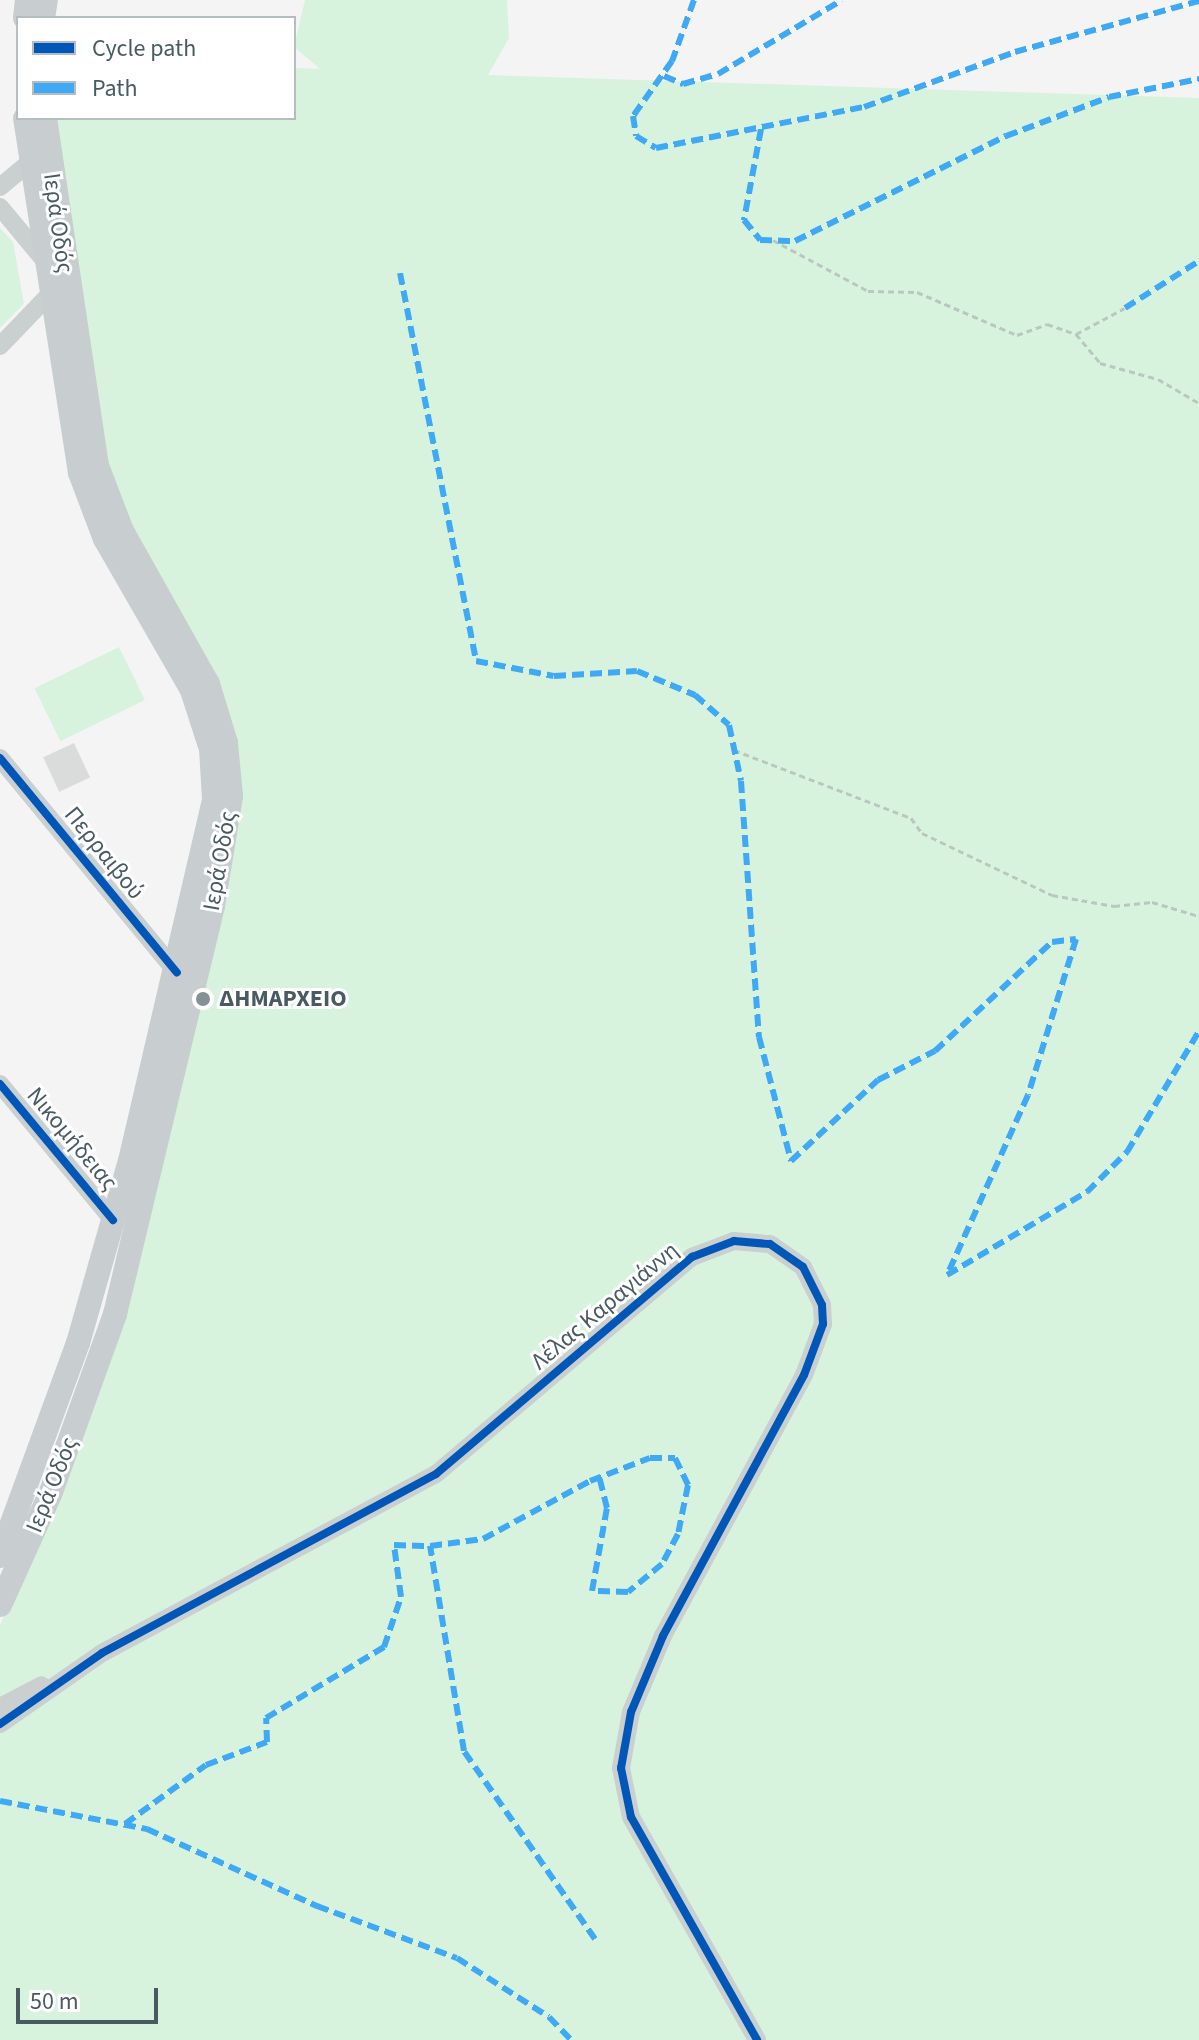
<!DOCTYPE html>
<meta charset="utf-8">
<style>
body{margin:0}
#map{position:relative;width:1199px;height:2040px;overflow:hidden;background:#f4f4f4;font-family:"Source Sans 3",sans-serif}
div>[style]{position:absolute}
.green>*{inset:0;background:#d8f3dd;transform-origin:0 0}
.building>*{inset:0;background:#dadcdc;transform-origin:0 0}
.path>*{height:3px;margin-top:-1.5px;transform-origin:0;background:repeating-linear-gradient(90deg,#bac7c0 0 6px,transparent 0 10px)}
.minor>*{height:18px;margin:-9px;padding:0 9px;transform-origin:9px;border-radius:9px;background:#cacfcf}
.major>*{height:24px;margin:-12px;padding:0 12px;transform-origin:12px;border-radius:12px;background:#c8cdcf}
.quiet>*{height:6px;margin-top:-3px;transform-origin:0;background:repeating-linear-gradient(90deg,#3fa9f5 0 12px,transparent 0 18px)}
.cycleway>*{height:8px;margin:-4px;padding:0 4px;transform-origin:4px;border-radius:4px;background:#0057b8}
.dots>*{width:22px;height:22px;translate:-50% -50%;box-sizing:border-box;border:4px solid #fff;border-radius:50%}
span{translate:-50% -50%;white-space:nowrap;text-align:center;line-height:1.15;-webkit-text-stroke:6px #fff;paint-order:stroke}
.street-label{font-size:24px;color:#495b61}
.poi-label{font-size:24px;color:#495b61;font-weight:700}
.left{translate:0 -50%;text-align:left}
.legend{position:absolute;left:16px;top:16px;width:280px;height:104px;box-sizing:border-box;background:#fff;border:2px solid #b6bdc0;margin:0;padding:10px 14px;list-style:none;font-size:24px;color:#495b61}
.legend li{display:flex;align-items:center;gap:16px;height:40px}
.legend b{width:40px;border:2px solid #b6bdc0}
.scale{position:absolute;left:16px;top:1988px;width:142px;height:36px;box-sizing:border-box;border:4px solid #495b61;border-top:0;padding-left:10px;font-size:24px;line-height:28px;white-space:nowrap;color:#495b61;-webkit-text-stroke:6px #fff;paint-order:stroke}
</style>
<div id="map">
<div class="green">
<i style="clip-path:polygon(305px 0,507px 0,509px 38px,488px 75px,1199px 98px,1199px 2040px,0 2040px,0 1625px,60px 1490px,232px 837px,106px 469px,50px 118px,294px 118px,294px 68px,320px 69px,294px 47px)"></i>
<i style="clip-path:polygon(0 228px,13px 242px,24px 304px,0 328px)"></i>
<i style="left:119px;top:647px;width:59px;height:94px;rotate:64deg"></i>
</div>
<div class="building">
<i style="left:74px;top:743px;width:38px;height:34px;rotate:65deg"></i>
</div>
<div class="path">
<i style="left:773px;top:240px;width:108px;rotate:28.2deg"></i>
<i style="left:868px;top:291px;width:49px;rotate:1.2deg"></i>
<i style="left:917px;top:292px;width:109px;rotate:23.3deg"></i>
<i style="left:1017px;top:335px;width:32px;rotate:-20deg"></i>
<i style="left:1047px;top:324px;width:31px;rotate:19deg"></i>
<i style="left:1076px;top:334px;width:38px;rotate:50deg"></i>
<i style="left:1100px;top:363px;width:60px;rotate:15.4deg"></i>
<i style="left:1158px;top:379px;width:48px;rotate:30.3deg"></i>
<i style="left:1076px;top:334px;width:55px;rotate:-28deg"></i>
<i style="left:734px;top:750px;width:190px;rotate:21deg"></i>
<i style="left:911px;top:818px;width:19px;rotate:54deg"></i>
<i style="left:922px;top:833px;width:144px;rotate:25.5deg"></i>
<i style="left:1052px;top:895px;width:63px;rotate:10.1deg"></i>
<i style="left:1114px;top:906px;width:38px;rotate:-6deg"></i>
<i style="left:1152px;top:902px;width:49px;rotate:16.6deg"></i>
</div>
<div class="minor">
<i style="left:0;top:187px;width:38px;rotate:-40deg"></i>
<i style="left:0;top:207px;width:69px;rotate:50.3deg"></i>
<i style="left:0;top:346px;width:71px;rotate:-46.1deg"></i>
<i style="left:0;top:758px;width:278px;rotate:50.5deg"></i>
<i style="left:0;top:1084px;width:177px;rotate:50.3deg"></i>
<i style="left:0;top:1707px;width:47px;rotate:-27.6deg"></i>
<i style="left:0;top:1724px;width:124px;rotate:-34.8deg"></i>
<i style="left:102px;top:1653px;width:379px;rotate:-28.2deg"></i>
<i style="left:436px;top:1474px;width:336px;rotate:-40.3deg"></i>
<i style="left:692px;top:1257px;width:45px;rotate:-20.9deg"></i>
<i style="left:734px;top:1241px;width:36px;rotate:5deg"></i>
<i style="left:770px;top:1244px;width:40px;rotate:34.9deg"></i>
<i style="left:803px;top:1267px;width:42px;rotate:63.4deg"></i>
<i style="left:822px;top:1305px;width:19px;rotate:87deg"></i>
<i style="left:823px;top:1324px;width:54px;rotate:110.4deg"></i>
<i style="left:804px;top:1375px;width:297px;rotate:118.4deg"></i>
<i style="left:663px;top:1636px;width:82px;rotate:112.8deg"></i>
<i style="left:631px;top:1712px;width:57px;rotate:100.1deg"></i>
<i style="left:621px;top:1768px;width:50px;rotate:78.5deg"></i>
<i style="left:631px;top:1817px;width:256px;rotate:60.5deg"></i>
</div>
<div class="major">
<i style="left:25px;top:18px;width:18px;rotate:-84deg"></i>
<i style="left:43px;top:18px;width:18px;rotate:-81deg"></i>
<i style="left:0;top:1556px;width:227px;rotate:-69.9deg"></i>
<i style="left:78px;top:1343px;width:189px;rotate:-74.1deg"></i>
<i style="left:130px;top:1161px;width:372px;rotate:-76.9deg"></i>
<i style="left:214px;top:799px;width:50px;rotate:-93.4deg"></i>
<i style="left:211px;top:749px;width:62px;rotate:-107.9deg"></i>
<i style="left:192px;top:690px;width:174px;rotate:-119.9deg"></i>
<i style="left:105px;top:539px;width:71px;rotate:-110.7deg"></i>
<i style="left:80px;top:473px;width:359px;rotate:-98.8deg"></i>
<i style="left:0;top:1605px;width:124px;rotate:-65.7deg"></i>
<i style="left:51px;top:1492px;width:189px;rotate:-70.2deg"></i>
<i style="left:115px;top:1314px;width:420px;rotate:-76.5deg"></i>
<i style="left:213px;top:906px;width:111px;rotate:-80.7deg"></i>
<i style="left:231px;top:796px;width:53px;rotate:-95.4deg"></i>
<i style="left:226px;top:743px;width:62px;rotate:-107deg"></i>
<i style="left:208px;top:684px;width:176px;rotate:-119.3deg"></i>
<i style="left:122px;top:531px;width:70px;rotate:-111deg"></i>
<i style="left:97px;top:466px;width:352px;rotate:-98.5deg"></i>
</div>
<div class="quiet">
<i style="left:694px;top:0;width:65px;rotate:109.8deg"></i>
<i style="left:672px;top:61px;width:67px;rotate:125.3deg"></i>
<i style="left:633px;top:116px;width:20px;rotate:81deg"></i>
<i style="left:636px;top:136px;width:23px;rotate:31deg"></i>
<i style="left:656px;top:148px;width:212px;rotate:-11.2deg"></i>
<i style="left:864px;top:107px;width:161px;rotate:-20deg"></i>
<i style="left:1015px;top:52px;width:191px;rotate:-15.5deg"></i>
<i style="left:664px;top:76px;width:21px;rotate:23deg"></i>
<i style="left:683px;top:84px;width:36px;rotate:-16deg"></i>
<i style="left:718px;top:74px;width:144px;rotate:-30.8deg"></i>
<i style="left:761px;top:129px;width:93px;rotate:100.6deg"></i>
<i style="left:744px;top:220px;width:26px;rotate:51deg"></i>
<i style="left:760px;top:240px;width:35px;rotate:2deg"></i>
<i style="left:795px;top:241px;width:236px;rotate:-26.5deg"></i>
<i style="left:1006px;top:136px;width:110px;rotate:-20.7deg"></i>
<i style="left:1109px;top:97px;width:92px;rotate:-11.3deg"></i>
<i style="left:400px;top:273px;width:395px;rotate:78.9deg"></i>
<i style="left:476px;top:661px;width:79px;rotate:10.9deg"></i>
<i style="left:554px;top:676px;width:83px;rotate:-3.4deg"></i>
<i style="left:637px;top:671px;width:63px;rotate:22.5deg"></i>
<i style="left:695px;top:695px;width:45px;rotate:41.4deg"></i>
<i style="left:729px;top:725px;width:57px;rotate:77.9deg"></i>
<i style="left:741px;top:781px;width:257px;rotate:86deg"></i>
<i style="left:759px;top:1037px;width:128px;rotate:75.5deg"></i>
<i style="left:791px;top:1161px;width:119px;rotate:-43deg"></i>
<i style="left:878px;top:1080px;width:64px;rotate:-27deg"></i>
<i style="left:935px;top:1051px;width:160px;rotate:-43deg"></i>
<i style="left:1052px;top:942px;width:24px;rotate:-7deg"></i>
<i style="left:1076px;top:939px;width:163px;rotate:107.1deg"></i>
<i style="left:1028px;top:1095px;width:197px;rotate:114.2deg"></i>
<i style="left:947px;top:1275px;width:163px;rotate:-30.7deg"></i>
<i style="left:1087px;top:1192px;width:57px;rotate:-45deg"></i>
<i style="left:1127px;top:1152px;width:141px;rotate:-59.2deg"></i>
<i style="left:1125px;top:308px;width:88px;rotate:-32.4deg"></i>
<i style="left:0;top:1801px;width:150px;rotate:10.8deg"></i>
<i style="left:147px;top:1829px;width:187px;rotate:24.4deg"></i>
<i style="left:317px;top:1906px;width:149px;rotate:20.4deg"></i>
<i style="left:457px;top:1958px;width:109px;rotate:32.7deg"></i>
<i style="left:549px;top:2017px;width:32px;rotate:46deg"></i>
<i style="left:125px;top:1824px;width:100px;rotate:-36.1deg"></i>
<i style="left:206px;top:1765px;width:65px;rotate:-20.7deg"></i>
<i style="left:267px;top:1742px;width:24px;rotate:-92deg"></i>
<i style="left:266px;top:1718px;width:138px;rotate:-31deg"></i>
<i style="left:384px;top:1647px;width:53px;rotate:-71.2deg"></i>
<i style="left:401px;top:1597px;width:52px;rotate:-97.7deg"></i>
<i style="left:394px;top:1545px;width:36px;rotate:2deg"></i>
<i style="left:595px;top:1939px;width:229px;rotate:-124.9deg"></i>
<i style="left:464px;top:1751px;width:208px;rotate:-99.4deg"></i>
<i style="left:430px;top:1546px;width:53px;rotate:-7.5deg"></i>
<i style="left:483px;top:1539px;width:122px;rotate:-28.5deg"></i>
<i style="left:590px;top:1481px;width:64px;rotate:-21deg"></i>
<i style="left:650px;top:1458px;width:25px"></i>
<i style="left:675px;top:1458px;width:30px;rotate:64deg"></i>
<i style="left:688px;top:1485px;width:50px;rotate:101.5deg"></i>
<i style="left:678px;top:1534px;width:34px;rotate:118deg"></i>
<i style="left:662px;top:1564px;width:44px;rotate:140.5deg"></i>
<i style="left:628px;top:1592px;width:36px;rotate:-178deg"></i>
<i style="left:592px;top:1591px;width:84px;rotate:-79.8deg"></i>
<i style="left:607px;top:1508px;width:30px;rotate:-104deg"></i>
</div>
<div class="cycleway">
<i style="left:0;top:758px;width:278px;rotate:50.5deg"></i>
<i style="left:0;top:1084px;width:177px;rotate:50.3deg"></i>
<i style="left:0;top:1724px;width:124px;rotate:-34.8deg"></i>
<i style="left:102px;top:1653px;width:379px;rotate:-28.2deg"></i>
<i style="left:436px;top:1474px;width:336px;rotate:-40.3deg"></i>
<i style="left:692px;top:1257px;width:45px;rotate:-20.9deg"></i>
<i style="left:734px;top:1241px;width:36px;rotate:5deg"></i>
<i style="left:770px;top:1244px;width:40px;rotate:34.9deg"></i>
<i style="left:803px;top:1267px;width:42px;rotate:63.4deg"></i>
<i style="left:822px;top:1305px;width:19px;rotate:87deg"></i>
<i style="left:823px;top:1324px;width:54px;rotate:110.4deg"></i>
<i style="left:804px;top:1375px;width:297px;rotate:118.4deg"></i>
<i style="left:663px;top:1636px;width:82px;rotate:112.8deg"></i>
<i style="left:631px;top:1712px;width:57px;rotate:100.1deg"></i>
<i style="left:621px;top:1768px;width:50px;rotate:78.5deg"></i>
<i style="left:631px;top:1817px;width:256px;rotate:60.5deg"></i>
</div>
<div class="dots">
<i style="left:203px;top:999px;background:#859194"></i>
</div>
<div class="street-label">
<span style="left:58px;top:223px;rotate:82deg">Ιερά Οδός</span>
<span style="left:104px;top:853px;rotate:51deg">Περραιβού</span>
<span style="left:220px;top:861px;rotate:-80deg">Ιερά Οδός</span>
<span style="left:72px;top:1139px;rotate:50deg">Νικομήδειας</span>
<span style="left:605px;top:1306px;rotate:-40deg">Λέλας Καραγιάννη</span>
<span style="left:52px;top:1485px;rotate:-68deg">Ιερά Οδός</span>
</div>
<div class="poi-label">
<span class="left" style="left:219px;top:999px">ΔΗΜΑΡΧΕΙΟ</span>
</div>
<ul class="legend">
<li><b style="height:10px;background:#0057b8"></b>Cycle path</li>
<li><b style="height:10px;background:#3fa9f5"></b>Path</li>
</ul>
<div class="scale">50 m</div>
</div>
